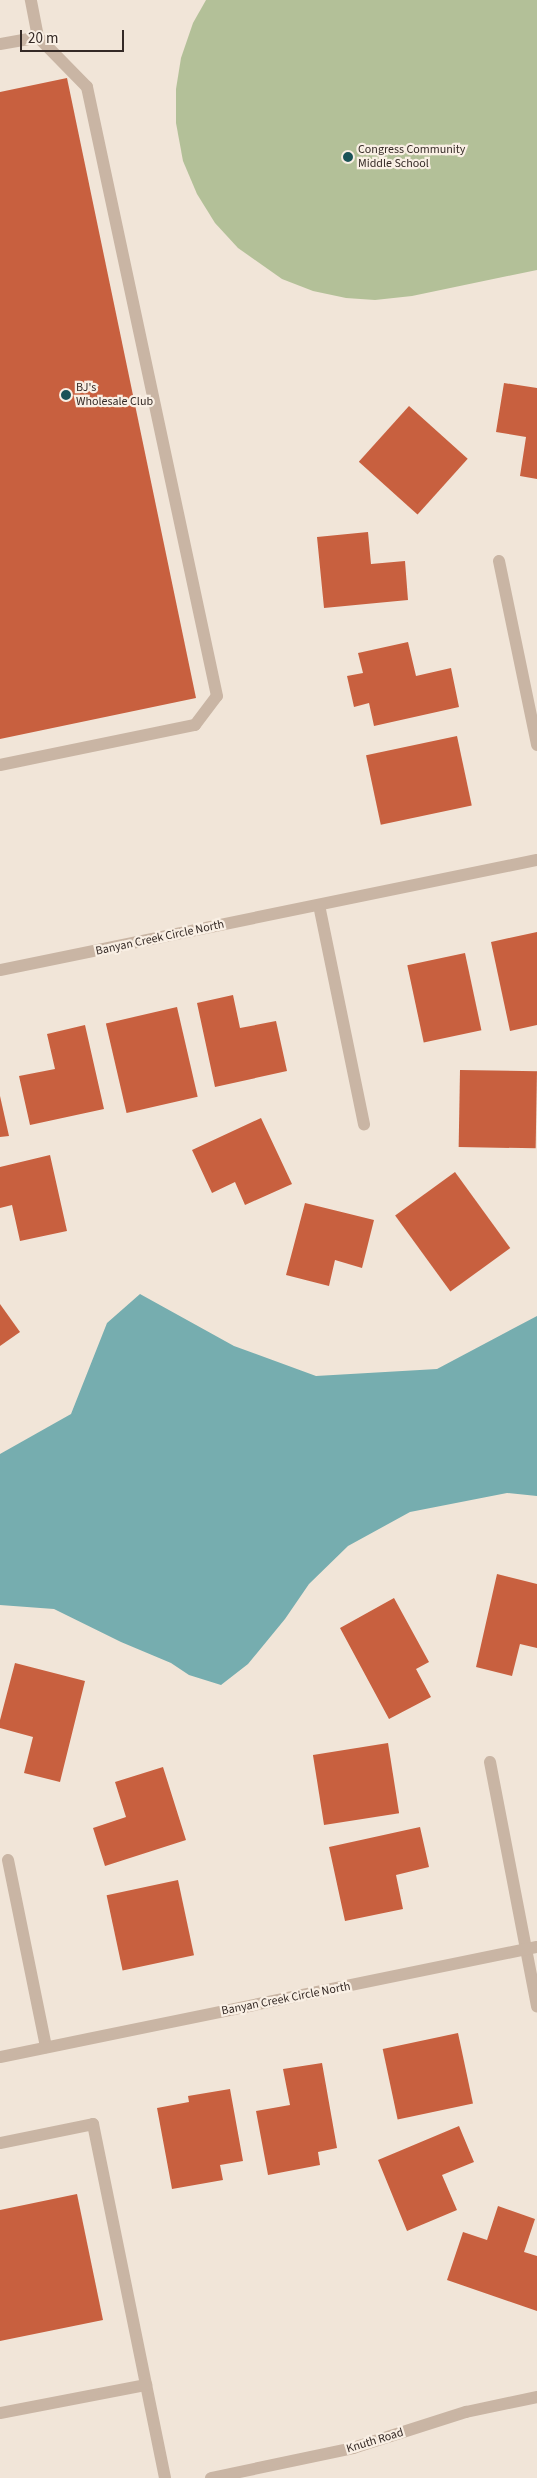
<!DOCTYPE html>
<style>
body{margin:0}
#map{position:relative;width:537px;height:2478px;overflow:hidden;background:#f1e5d8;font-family:"Source Sans 3",sans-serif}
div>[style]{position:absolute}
.green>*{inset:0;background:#b3c098}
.water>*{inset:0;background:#76adaf}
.building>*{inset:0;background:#c8603f;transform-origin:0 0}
.lane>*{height:12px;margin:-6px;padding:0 6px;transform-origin:6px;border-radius:6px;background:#c9b5a4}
.street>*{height:12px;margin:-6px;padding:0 6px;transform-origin:6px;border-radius:6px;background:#c9b5a4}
.dots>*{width:14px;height:14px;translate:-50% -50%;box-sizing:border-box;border:2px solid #f9efe4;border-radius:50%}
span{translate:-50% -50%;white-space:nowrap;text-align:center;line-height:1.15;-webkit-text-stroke:4.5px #f9efe4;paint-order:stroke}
.poi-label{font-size:12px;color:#352a26}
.left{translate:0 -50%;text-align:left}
.street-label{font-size:12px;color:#352a26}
.scale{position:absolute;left:20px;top:30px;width:104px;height:22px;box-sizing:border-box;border:2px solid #352a26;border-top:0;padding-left:6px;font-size:15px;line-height:18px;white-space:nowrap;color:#352a26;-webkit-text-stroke:4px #f9efe4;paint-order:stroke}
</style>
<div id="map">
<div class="green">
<i style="clip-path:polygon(206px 0,537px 0,537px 270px,412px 296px,375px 300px,346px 298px,313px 291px,282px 279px,238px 248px,215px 223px,197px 194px,183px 161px,176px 123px,176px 89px,181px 58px,193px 23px)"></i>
</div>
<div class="water">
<i style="clip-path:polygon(140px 1294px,234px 1346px,316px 1376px,437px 1369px,537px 1316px,537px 1496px,507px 1493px,410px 1512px,348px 1546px,309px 1584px,285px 1619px,248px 1664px,221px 1685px,189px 1675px,171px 1663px,121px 1642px,54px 1609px,0 1605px,0 1454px,71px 1414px,107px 1323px)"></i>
</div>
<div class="building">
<i style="clip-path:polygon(67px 78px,196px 698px,0 739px,0 92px)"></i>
<i style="clip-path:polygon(504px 383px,537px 388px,537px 479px,520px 476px,526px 437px,496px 432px)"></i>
<i style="left:409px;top:406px;width:79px;height:75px;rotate:42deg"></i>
<i style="clip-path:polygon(368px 532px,371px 564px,405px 561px,408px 600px,324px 608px,317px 537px)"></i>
<i style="clip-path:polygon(408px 642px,416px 676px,451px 668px,459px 707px,374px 726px,369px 703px,354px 707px,347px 676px,363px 673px,358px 653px)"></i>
<i style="left:457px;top:736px;width:71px;height:93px;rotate:78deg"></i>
<i style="clip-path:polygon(537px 932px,537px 1025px,510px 1031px,491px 942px)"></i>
<i style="left:465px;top:953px;width:79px;height:59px;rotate:78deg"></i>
<i style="clip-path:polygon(233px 995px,240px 1028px,276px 1021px,287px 1071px,215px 1087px,197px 1003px)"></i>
<i style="left:177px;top:1007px;width:92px;height:73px;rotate:77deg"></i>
<i style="clip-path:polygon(85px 1025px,104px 1109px,30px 1125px,19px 1076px,55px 1069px,47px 1034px)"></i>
<i style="left:460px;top:1070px;width:77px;height:77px;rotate:1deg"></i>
<i style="clip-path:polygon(0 1096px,9px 1136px,0 1137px)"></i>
<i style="clip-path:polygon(261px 1118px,292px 1184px,245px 1205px,235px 1182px,212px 1193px,192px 1150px)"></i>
<i style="clip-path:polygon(50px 1155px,67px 1231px,20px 1241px,12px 1205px,0 1208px,0 1167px)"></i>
<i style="left:455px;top:1172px;width:94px;height:74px;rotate:54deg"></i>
<i style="clip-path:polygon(305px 1203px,374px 1220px,362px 1268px,335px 1260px,329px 1286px,286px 1275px)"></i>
<i style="clip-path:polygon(0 1304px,20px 1332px,0 1346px)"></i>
<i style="clip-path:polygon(497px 1574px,537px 1584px,537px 1648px,520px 1644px,512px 1676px,476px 1667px)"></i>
<i style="clip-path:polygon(394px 1598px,429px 1662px,416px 1669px,431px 1697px,389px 1719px,340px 1628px)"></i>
<i style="clip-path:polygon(15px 1663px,85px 1681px,60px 1782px,24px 1773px,33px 1737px,0 1728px,0 1720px)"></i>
<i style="left:388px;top:1743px;width:71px;height:76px;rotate:81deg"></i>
<i style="clip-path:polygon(163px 1767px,186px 1840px,105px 1866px,93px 1828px,126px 1817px,115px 1782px)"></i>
<i style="clip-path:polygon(420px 1827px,429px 1867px,396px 1875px,403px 1909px,345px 1921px,329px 1847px)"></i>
<i style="left:178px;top:1880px;width:77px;height:73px;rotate:78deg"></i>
<i style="left:458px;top:2033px;width:72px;height:77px;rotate:78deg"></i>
<i style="clip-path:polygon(322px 2063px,337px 2148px,318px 2152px,320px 2165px,268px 2175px,256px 2111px,290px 2105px,283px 2069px)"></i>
<i style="clip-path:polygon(230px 2089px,243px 2161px,220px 2165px,223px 2180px,172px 2189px,157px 2108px,189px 2102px,188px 2096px)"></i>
<i style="clip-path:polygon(459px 2126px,474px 2162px,442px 2175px,457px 2210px,407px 2231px,378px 2160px)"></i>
<i style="clip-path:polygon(77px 2194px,103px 2320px,0 2341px,0 2210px)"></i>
<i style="clip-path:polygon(498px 2206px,535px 2219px,524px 2252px,537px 2256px,537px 2311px,447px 2280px,463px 2232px,487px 2240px)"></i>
</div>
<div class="lane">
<i style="left:0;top:44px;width:39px;rotate:-10deg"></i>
<i style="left:38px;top:37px;width:38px;rotate:-101deg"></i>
<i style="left:0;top:765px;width:199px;rotate:-11.6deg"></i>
<i style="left:195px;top:725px;width:36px;rotate:-53deg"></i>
<i style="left:217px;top:696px;width:623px;rotate:-102.05deg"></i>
<i style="left:87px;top:87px;width:70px;rotate:-134.4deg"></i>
<i style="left:0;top:2143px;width:95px;rotate:-11.5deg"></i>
<i style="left:93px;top:2124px;width:361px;rotate:78.5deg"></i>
<i style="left:0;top:2413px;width:149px;rotate:-10.9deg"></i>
</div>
<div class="street">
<i style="left:499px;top:561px;width:188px;rotate:78.3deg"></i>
<i style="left:319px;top:905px;width:224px;rotate:78.4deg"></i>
<i style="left:0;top:970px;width:548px;rotate:-11.58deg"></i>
<i style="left:490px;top:1762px;width:249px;rotate:79.1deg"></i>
<i style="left:8px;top:1860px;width:191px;rotate:78.5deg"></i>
<i style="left:0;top:2057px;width:548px;rotate:-11.58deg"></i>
<i style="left:211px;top:2478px;width:145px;rotate:-11.9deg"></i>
<i style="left:353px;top:2448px;width:119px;rotate:-17.7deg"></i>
<i style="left:466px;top:2412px;width:73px;rotate:-11.9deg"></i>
</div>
<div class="dots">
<i style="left:348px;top:157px;background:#1b5357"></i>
<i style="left:66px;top:395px;background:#1b5357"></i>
</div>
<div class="poi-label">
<span class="left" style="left:358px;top:157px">Congress Community<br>Middle School</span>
<span class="left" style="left:76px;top:395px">BJ's<br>Wholesale Club</span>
</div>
<div class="street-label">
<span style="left:160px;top:938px;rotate:-12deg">Banyan Creek Circle North</span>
<span style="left:286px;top:1999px;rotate:-11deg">Banyan Creek Circle North</span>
<span style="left:375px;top:2441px;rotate:-17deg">Knuth Road</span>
</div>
<div class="scale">20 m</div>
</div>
